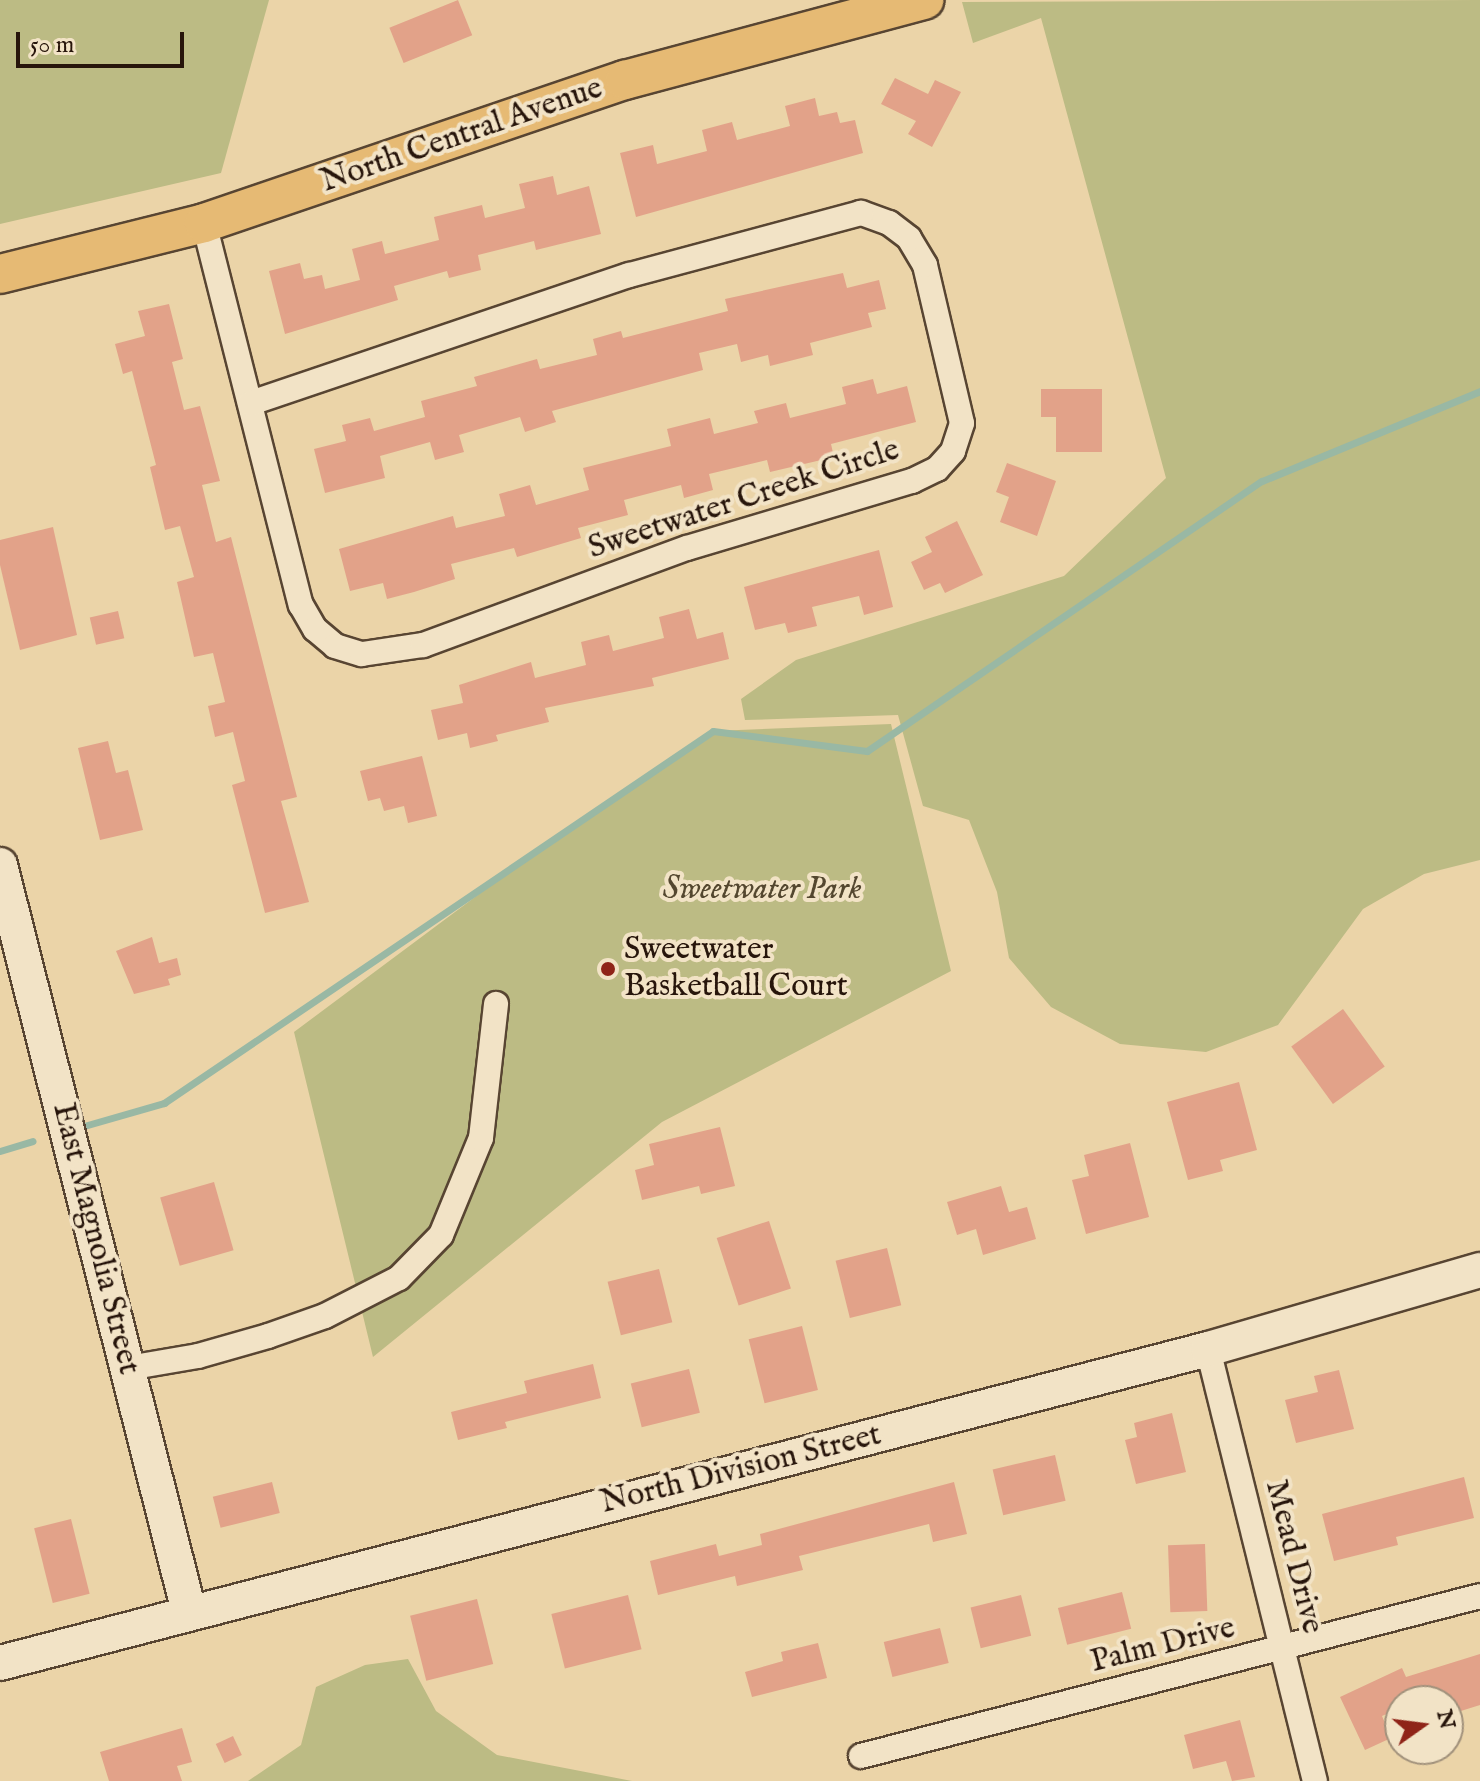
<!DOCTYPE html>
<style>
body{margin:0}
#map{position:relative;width:1480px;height:1781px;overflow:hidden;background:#ebd4a8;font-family:"IM FELL English",serif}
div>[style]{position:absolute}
.green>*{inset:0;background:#bcbb84}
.stream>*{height:7px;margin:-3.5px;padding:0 3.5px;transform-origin:3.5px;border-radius:3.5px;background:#99b8a4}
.building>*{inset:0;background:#e2a289;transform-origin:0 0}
.roads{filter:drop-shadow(2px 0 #584532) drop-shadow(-2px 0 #584532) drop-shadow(0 2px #584532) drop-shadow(0 -2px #584532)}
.street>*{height:24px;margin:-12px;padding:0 12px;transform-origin:12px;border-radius:12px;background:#f2e3c6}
.secondary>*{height:34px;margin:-17px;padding:0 17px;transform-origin:17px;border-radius:17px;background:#f2e3c6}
.primary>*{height:38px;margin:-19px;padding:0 19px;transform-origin:19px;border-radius:19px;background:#e6ba74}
.dots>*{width:22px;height:22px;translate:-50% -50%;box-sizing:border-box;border:4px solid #f2e3c6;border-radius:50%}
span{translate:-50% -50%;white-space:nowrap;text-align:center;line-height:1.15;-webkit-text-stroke:8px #f2e3c6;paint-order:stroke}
.street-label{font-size:32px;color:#27150b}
.park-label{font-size:32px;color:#54472f;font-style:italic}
.poi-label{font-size:32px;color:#27150b}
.left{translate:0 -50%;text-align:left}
.north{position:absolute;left:1384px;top:1685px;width:80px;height:80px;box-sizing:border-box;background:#f2e3c6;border:2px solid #a1917b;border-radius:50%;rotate:76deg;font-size:22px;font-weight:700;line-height:32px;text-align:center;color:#27150b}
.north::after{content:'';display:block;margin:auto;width:28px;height:36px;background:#8f2418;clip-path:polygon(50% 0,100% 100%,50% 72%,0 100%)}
.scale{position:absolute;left:16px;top:32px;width:168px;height:36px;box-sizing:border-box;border:4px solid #27150b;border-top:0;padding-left:10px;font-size:24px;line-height:28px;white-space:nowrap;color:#27150b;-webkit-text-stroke:6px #f2e3c6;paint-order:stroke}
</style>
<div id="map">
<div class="green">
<i style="clip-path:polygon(0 0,269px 0,221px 173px,0 224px)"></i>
<i style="clip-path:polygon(1480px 0,1480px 860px,1424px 874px,1363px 909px,1278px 1025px,1206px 1052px,1120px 1044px,1051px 1007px,1009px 958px,997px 892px,969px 820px,923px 806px,898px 715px,745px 720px,741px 699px,796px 660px,1064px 576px,1166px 478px,1041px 18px,973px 43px,962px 2px)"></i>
<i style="clip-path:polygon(891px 724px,951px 971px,662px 1122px,373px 1357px,294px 1032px,534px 853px,713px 731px)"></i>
<i style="clip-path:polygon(408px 1659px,436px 1711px,497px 1755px,632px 1781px,248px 1781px,301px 1745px,316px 1687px,365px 1665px)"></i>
</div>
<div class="stream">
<i style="left:77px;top:1128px;width:91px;rotate:-16deg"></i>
<i style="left:164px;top:1103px;width:663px;rotate:-34.12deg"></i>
<i style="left:713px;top:731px;width:155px;rotate:7.4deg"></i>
<i style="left:867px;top:751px;width:478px;rotate:-34.4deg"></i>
<i style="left:1262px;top:481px;width:236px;rotate:-22.4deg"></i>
<i style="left:0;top:1151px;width:34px;rotate:-17deg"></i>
</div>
<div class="building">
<i style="left:458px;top:0;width:38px;height:74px;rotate:68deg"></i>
<i style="clip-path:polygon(895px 78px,928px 94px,935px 80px,961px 92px,932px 147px,908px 134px,916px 121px,881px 104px)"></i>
<i style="clip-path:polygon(815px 98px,819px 116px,837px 112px,840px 123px,855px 120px,863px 153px,636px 217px,620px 153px,653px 145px,657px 164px,707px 151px,702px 130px,732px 122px,737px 140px,790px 126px,785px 106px)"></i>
<i style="clip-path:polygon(553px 176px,557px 195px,589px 186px,601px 234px,536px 250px,534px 241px,478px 255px,481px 270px,449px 278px,447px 271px,394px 286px,398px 300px,285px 334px,269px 271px,300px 263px,304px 279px,322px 275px,325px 289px,360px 280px,352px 249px,382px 241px,385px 254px,439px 240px,434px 217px,482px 205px,485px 218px,525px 208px,519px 184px)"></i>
<i style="clip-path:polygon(843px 273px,847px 288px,879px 280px,886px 309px,868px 313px,872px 327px,810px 343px,813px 355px,770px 366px,768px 355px,741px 362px,737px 344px,699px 353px,703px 370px,552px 411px,556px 422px,525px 432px,520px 417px,459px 435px,464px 452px,435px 460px,430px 442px,380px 456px,385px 478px,325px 493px,314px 449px,346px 441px,342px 425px,370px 418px,374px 431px,425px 417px,421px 401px,477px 386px,474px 377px,537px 359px,540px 369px,597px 355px,593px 339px,621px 331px,623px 338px,728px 311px,725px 299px)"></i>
<i style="clip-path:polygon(169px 304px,183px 359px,172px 362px,184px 410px,200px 406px,220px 481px,202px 485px,216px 542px,231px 537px,297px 797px,281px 801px,309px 902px,265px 913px,232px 785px,245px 781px,233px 732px,215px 737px,208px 706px,225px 702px,213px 653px,194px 657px,177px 582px,194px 577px,180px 526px,165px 530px,150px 467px,156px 465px,132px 371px,123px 374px,115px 344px,145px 336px,138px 311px)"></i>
<i style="clip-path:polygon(873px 379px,877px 394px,907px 386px,916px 422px,831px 444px,834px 457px,770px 472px,767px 460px,709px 474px,713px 490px,684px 498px,681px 485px,624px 500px,628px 515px,578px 528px,581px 538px,517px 557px,514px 548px,451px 564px,455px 579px,414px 592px,387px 599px,383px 583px,350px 591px,339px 549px,453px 516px,456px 528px,505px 516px,499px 494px,530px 485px,536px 505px,589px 490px,583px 468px,671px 446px,667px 429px,710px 418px,714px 434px,758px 423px,754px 411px,786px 403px,790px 418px,846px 404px,842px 387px)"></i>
<i style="clip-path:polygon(1041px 389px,1102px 389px,1102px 452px,1056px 452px,1056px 417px,1041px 417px)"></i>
<i style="clip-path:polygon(1007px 463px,1056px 481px,1037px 536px,1000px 522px,1009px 497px,996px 492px)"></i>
<i style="clip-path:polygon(957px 521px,983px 575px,945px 593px,940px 583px,924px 590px,911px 562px,932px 552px,925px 537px)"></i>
<i style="clip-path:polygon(53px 527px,77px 635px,20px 650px,0 565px,0 540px)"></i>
<i style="clip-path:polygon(879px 550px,893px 607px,864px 615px,859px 596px,812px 607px,817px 626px,788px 633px,785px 623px,755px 630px,744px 587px)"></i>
<i style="clip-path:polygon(689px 609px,697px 639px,723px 632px,729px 659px,652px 678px,654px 686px,545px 708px,549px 722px,496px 735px,498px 741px,470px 748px,467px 733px,438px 740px,431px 710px,463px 703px,459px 685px,531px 662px,535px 678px,586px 665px,581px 642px,609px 635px,613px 651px,664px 638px,659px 617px)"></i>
<i style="left:118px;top:611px;width:28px;height:29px;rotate:77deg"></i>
<i style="clip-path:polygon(108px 741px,116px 773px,128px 770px,143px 830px,100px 840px,78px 748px)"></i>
<i style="clip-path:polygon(422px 756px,437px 816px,408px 823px,404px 806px,384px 811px,380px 798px,368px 801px,360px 771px)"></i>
<i style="clip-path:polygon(152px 937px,159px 963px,177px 958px,181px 975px,168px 979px,170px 985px,134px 994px,116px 951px)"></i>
<i style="left:1343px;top:1009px;width:71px;height:64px;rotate:54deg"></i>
<i style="clip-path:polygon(1239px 1082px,1257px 1150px,1220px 1160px,1223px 1171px,1188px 1180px,1167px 1102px)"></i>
<i style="clip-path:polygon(720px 1127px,735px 1186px,701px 1194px,699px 1186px,642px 1200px,635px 1170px,654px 1165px,649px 1144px)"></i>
<i style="clip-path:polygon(1130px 1143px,1149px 1217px,1086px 1234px,1072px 1180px,1089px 1176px,1084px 1155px)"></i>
<i style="left:214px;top:1182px;width:71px;height:56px;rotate:74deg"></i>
<i style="clip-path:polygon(1001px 1186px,1009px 1212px,1027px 1207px,1036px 1239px,983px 1255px,976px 1229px,957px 1235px,947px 1202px)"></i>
<i style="left:769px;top:1221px;width:71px;height:55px;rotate:72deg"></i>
<i style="left:887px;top:1248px;width:59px;height:53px;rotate:76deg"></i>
<i style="left:659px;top:1269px;width:55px;height:53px;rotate:76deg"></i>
<i style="left:802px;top:1326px;width:66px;height:55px;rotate:76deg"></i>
<i style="clip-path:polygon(593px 1364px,601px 1398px,505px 1422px,507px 1428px,458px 1440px,451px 1412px,527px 1393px,524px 1381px)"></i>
<i style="left:689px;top:1369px;width:45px;height:60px;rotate:76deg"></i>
<i style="clip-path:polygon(1339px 1370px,1354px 1429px,1296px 1443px,1285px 1400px,1318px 1392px,1314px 1376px)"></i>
<i style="clip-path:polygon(1172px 1413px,1186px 1472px,1136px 1484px,1125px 1440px,1137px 1437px,1134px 1423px)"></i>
<i style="left:1055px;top:1455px;width:47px;height:64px;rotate:77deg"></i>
<i style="clip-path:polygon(1464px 1477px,1474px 1518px,1396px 1537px,1398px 1545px,1334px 1561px,1322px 1514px)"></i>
<i style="left:272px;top:1482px;width:32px;height:61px;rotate:76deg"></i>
<i style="clip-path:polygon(954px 1482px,967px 1534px,933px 1542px,929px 1524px,799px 1556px,803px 1570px,737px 1586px,735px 1576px,658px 1595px,650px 1561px,716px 1544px,719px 1556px,762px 1545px,760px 1534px)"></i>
<i style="left:71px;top:1519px;width:77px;height:38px;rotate:76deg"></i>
<i style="left:1205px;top:1544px;width:67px;height:37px;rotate:88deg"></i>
<i style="left:1122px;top:1592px;width:38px;height:66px;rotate:76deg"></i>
<i style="left:628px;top:1595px;width:56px;height:79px;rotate:76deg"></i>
<i style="left:1021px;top:1595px;width:42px;height:52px;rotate:76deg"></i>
<i style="left:477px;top:1599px;width:67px;height:69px;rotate:76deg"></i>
<i style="left:940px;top:1628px;width:36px;height:58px;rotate:76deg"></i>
<i style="clip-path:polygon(818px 1643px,827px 1678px,752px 1697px,745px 1672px,783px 1661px,781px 1652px)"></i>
<i style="clip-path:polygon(1480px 1654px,1480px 1705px,1448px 1715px,1448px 1701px,1441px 1701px,1438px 1690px,1414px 1701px,1400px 1701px,1400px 1708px,1382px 1716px,1391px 1738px,1365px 1750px,1340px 1697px,1402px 1668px,1406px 1677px)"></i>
<i style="clip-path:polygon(1240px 1720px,1255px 1777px,1232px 1781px,1226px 1761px,1193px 1769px,1184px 1735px)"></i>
<i style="clip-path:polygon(182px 1728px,192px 1762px,177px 1766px,182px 1781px,109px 1781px,100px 1752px)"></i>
<i style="left:233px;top:1736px;width:21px;height:19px;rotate:65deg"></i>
</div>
<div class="roads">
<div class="street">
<i style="left:204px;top:223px;width:394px;rotate:75.8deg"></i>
<i style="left:301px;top:605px;width:28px;rotate:60deg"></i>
<i style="left:315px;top:629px;width:26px;rotate:40deg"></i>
<i style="left:335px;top:646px;width:28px;rotate:17deg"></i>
<i style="left:362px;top:654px;width:62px;rotate:-8.4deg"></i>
<i style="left:423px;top:645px;width:281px;rotate:-20.2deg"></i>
<i style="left:687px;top:548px;width:235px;rotate:-16.6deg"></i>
<i style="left:912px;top:481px;width:28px;rotate:-26deg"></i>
<i style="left:937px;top:469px;width:24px;rotate:-48deg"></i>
<i style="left:953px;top:451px;width:29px;rotate:-72deg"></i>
<i style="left:962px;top:423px;width:162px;rotate:-103.2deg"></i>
<i style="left:925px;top:265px;width:31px;rotate:-121deg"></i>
<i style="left:909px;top:238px;width:25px;rotate:-143deg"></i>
<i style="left:889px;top:223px;width:30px;rotate:-160deg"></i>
<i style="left:861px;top:213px;width:240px;rotate:165deg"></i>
<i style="left:629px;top:275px;width:400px;rotate:161.3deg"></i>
<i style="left:1208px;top:1349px;width:445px;rotate:76.1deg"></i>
<i style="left:128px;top:1368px;width:71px;rotate:-9.7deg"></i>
<i style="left:198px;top:1356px;width:73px;rotate:-15.9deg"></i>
<i style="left:268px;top:1336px;width:60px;rotate:-19.3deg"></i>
<i style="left:325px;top:1316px;width:83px;rotate:-27.2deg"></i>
<i style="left:399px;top:1278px;width:60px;rotate:-45.7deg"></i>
<i style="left:441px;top:1235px;width:105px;rotate:-67.6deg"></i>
<i style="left:481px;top:1138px;width:135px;rotate:-83.6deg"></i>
<i style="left:861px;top:1756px;width:639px;rotate:-14.49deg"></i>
</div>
<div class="secondary">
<i style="left:0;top:865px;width:771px;rotate:75.8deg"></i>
<i style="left:0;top:1663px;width:1248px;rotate:-14.57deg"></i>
<i style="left:1208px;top:1349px;width:283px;rotate:-16.2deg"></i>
</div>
<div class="primary">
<i style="left:0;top:274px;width:210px;rotate:-14deg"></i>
<i style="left:204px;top:223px;width:445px;rotate:-18.8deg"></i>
<i style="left:625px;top:80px;width:310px;rotate:-15deg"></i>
</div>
</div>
<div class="dots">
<i style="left:608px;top:969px;background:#8f2418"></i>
</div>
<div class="street-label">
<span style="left:462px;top:136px;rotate:-19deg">North Central Avenue</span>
<span style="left:744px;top:500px;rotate:-18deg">Sweetwater Creek Circle</span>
<span style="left:95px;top:1239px;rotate:76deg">East Magnolia Street</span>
<span style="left:741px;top:1470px;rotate:-14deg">North Division Street</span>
<span style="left:1293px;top:1557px;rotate:76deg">Mead Drive</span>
<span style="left:1163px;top:1646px;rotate:-14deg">Palm Drive</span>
</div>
<div class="park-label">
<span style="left:762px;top:890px">Sweetwater Park</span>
</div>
<div class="poi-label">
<span class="left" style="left:624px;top:969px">Sweetwater<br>Basketball Court</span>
</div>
<div class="north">N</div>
<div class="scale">50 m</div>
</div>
